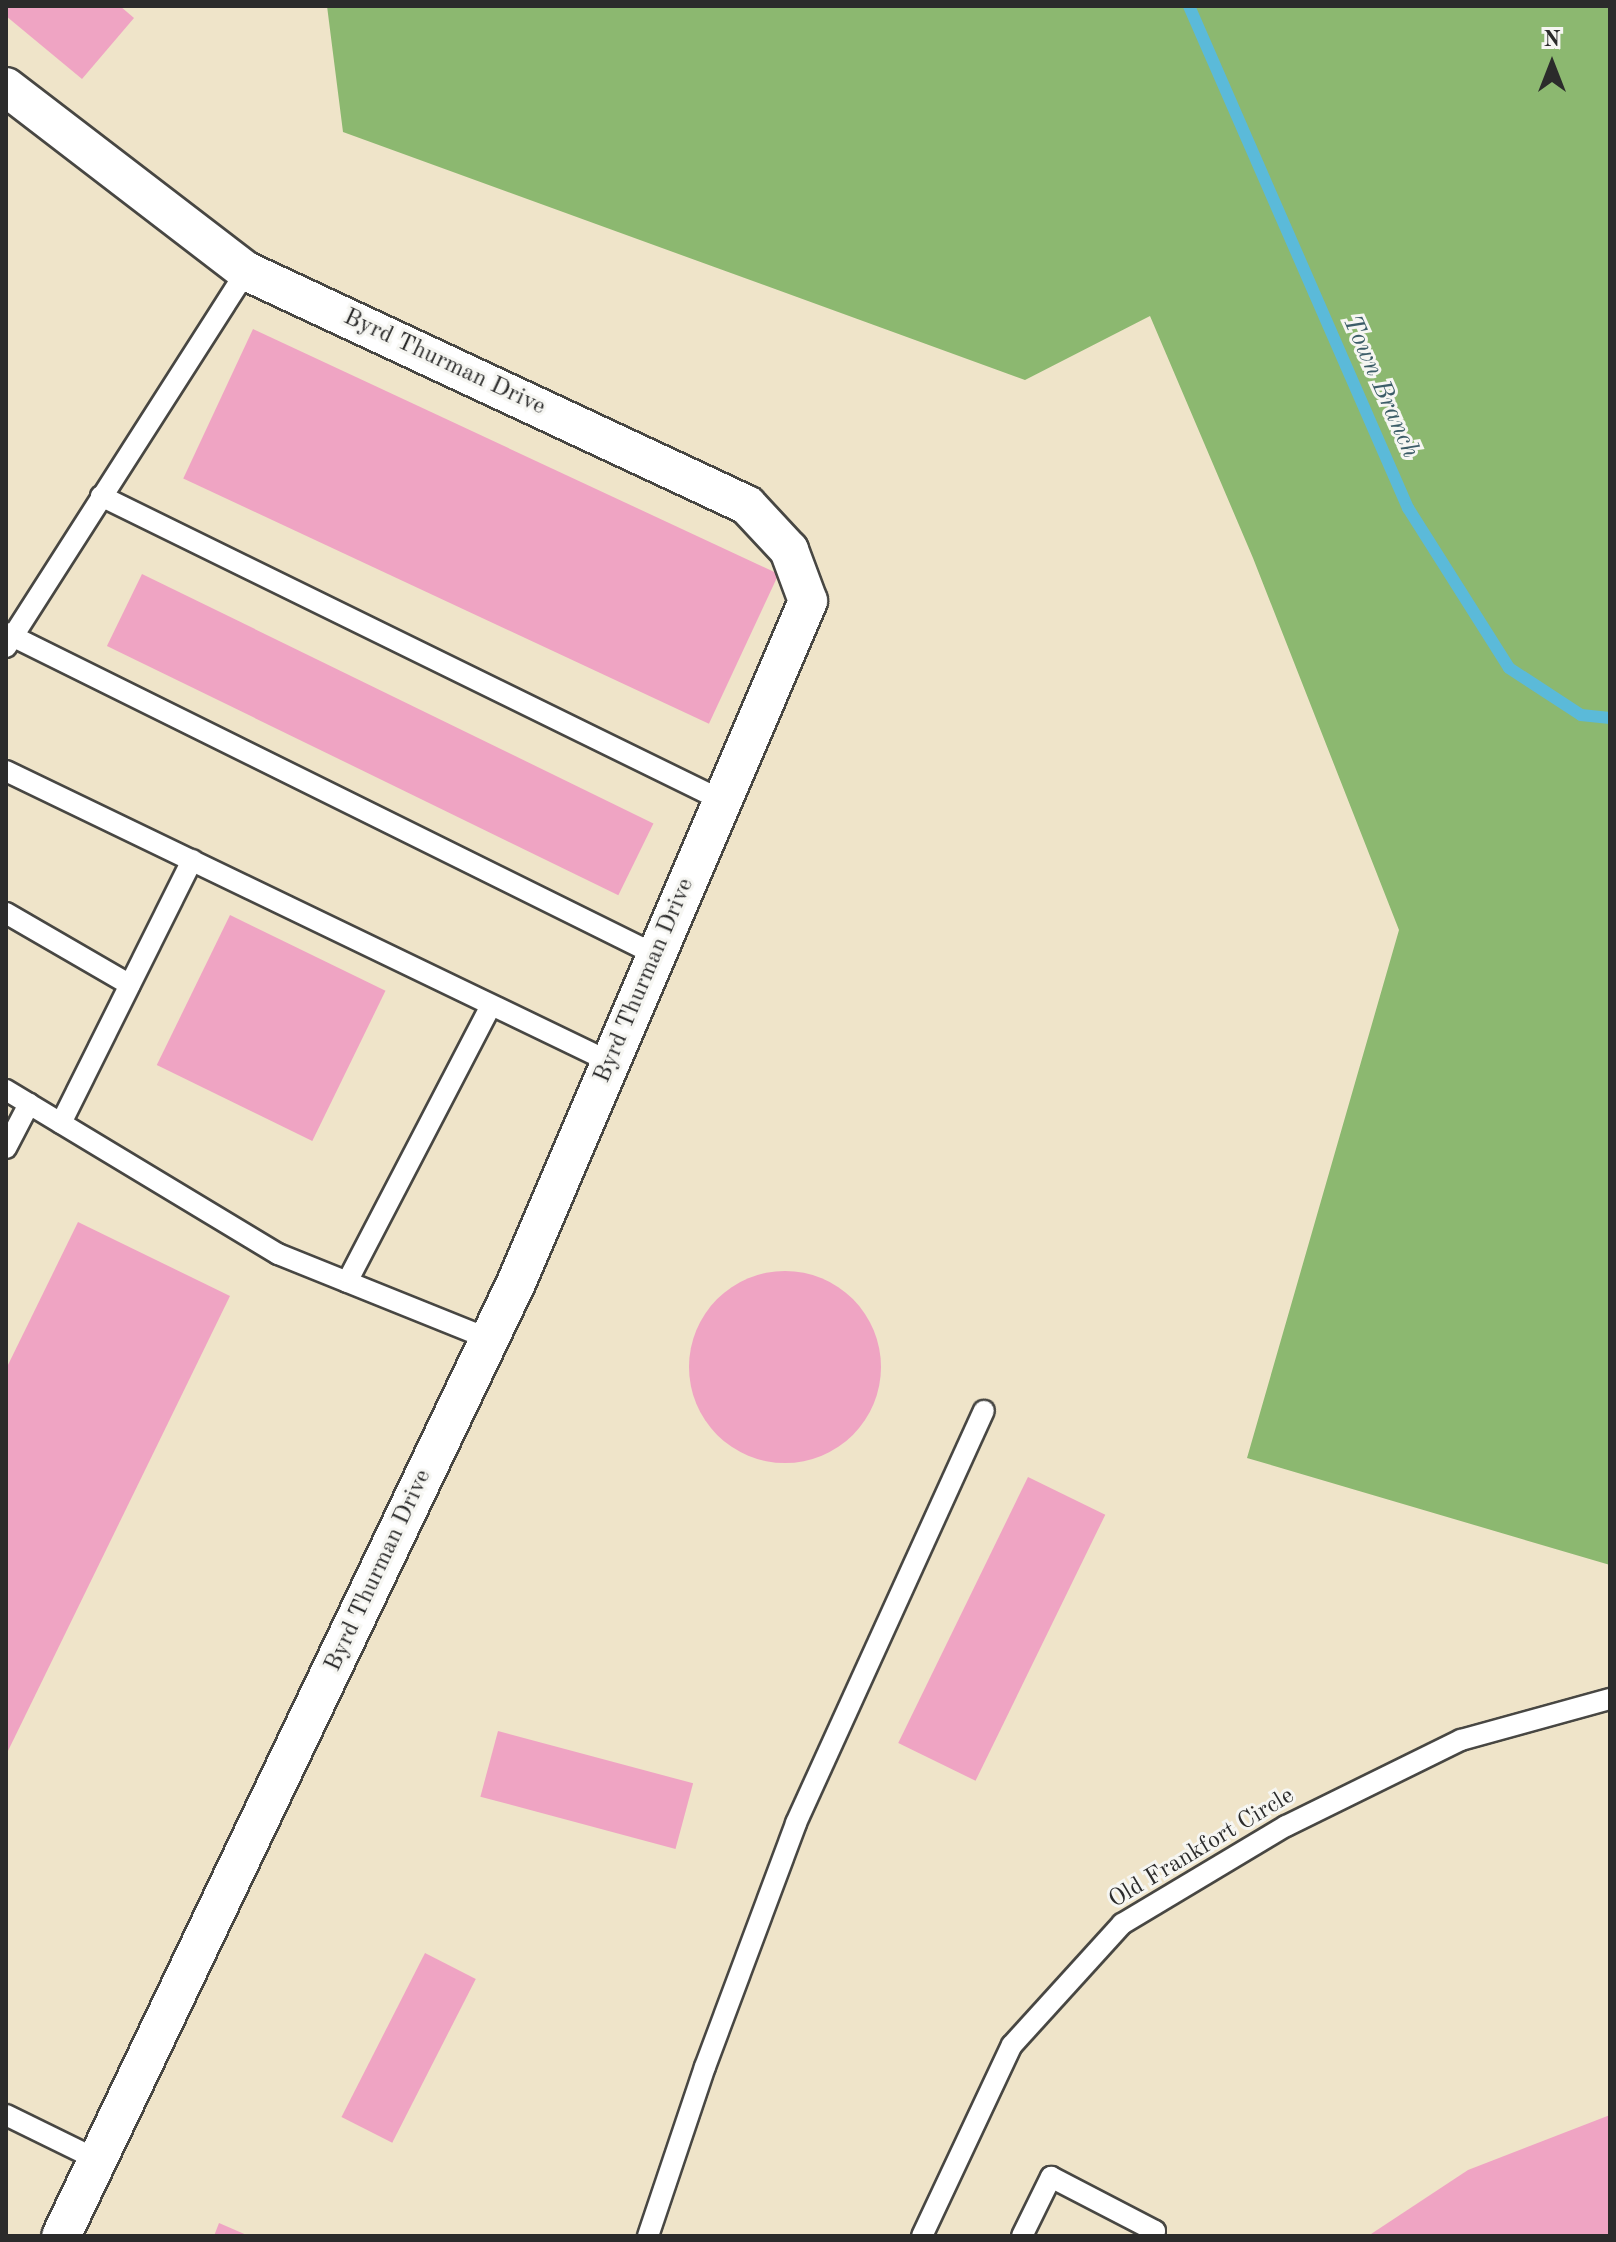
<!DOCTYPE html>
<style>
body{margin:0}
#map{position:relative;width:1616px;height:2242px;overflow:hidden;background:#efe4c9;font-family:"Old Standard TT",serif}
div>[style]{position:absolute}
.forest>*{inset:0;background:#8cb870}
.stream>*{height:12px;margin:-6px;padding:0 6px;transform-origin:6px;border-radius:6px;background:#5bbad9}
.building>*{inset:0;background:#efa4c3;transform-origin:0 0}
.round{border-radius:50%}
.roads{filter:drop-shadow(2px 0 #484743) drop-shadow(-2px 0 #484743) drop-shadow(0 2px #484743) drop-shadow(0 -2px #484743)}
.service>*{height:20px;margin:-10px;padding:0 10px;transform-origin:10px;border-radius:10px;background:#fff}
.minor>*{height:38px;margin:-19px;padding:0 19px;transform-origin:19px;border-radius:19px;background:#fff}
span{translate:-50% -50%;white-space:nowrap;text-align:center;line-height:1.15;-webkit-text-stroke:6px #f6f6f2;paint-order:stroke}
.street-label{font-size:24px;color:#2b2b2b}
.water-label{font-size:26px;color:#3c5d68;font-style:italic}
.frame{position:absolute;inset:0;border:8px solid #2b2b2b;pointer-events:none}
.north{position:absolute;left:1512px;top:24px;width:80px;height:80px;-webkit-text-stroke:6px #f6f6f2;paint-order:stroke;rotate:0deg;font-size:22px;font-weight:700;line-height:32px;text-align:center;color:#2b2b2b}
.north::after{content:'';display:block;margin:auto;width:28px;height:36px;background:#2b2b2b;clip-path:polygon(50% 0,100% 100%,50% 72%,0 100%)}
</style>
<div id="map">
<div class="forest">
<i style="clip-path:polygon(327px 6px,1610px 6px,1610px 1565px,1247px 1458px,1399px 930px,1253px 558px,1150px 316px,1025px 380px,343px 132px)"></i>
</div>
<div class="stream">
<i style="left:1189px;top:6px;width:548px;rotate:66.43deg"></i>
<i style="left:1408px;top:508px;width:189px;rotate:57.7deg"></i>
<i style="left:1509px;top:668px;width:86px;rotate:33.1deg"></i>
<i style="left:1581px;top:715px;width:29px;rotate:6deg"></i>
</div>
<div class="building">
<i style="clip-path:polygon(6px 6px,120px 6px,134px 18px,82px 79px,6px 16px)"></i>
<i style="left:253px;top:329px;width:580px;height:165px;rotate:25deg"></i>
<i style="left:142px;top:574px;width:569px;height:80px;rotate:26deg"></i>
<i style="left:230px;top:915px;width:173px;height:167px;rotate:26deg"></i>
<i style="clip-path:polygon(78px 1222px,230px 1296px,6px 1755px,6px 1369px)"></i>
<i class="round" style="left:689px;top:1271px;width:192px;height:192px"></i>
<i style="left:1028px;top:1477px;width:86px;height:296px;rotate:26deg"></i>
<i style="left:498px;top:1731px;width:202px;height:68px;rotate:15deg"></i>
<i style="left:425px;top:1953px;width:57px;height:184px;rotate:27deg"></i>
<i style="clip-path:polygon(1610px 2115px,1610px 2236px,1368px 2236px,1468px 2170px)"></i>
<i style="clip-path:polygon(219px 2223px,249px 2236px,214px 2236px)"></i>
</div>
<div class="roads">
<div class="service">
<i style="left:101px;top:496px;width:693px;rotate:26.12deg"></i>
<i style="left:6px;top:633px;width:725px;rotate:26.35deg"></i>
<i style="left:6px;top:647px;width:446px;rotate:-57.4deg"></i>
<i style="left:6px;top:771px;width:670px;rotate:25.72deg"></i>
<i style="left:6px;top:913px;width:143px;rotate:30.1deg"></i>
<i style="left:6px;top:1090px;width:318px;rotate:31.1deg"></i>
<i style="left:278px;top:1254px;width:227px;rotate:21.9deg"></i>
<i style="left:61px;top:1123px;width:294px;rotate:-63.5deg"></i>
<i style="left:6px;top:1148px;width:50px;rotate:-62.4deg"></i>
<i style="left:347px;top:1282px;width:312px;rotate:-62.5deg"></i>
<i style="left:6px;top:2115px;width:102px;rotate:26.1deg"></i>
<i style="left:648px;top:2236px;width:178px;rotate:-71.4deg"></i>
<i style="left:705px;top:2067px;width:260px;rotate:-69.5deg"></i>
<i style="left:796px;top:1823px;width:453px;rotate:-65.5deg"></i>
<i style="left:922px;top:2236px;width:211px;rotate:-64.8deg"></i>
<i style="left:1012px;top:2045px;width:164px;rotate:-47.7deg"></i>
<i style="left:1122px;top:1924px;width:191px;rotate:-30.9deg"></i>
<i style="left:1286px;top:1826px;width:195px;rotate:-26.2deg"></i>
<i style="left:1461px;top:1740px;width:155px;rotate:-15.4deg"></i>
<i style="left:1022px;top:2236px;width:66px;rotate:-63.8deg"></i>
<i style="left:1051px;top:2177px;width:117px;rotate:27.4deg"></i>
<i style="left:1155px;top:2231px;width:5px;rotate:112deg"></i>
</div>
<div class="minor">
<i style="left:6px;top:87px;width:302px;rotate:37.5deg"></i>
<i style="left:246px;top:271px;width:553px;rotate:25.04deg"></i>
<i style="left:747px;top:505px;width:62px;rotate:47deg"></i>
<i style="left:789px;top:550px;width:54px;rotate:69.6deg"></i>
<i style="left:808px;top:601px;width:740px;rotate:113.17deg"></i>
<i style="left:517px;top:1281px;width:1058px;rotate:115.52deg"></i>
</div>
</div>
<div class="street-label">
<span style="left:444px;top:363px;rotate:25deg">Byrd Thurman Drive</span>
<span style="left:645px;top:981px;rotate:-67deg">Byrd Thurman Drive</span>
<span style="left:379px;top:1571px;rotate:-65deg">Byrd Thurman Drive</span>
<span style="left:1202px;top:1849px;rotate:-31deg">Old Frankfort Circle</span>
</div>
<div class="water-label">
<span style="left:1380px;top:387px;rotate:66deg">Town Branch</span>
</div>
<div class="frame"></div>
<div class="north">N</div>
</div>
